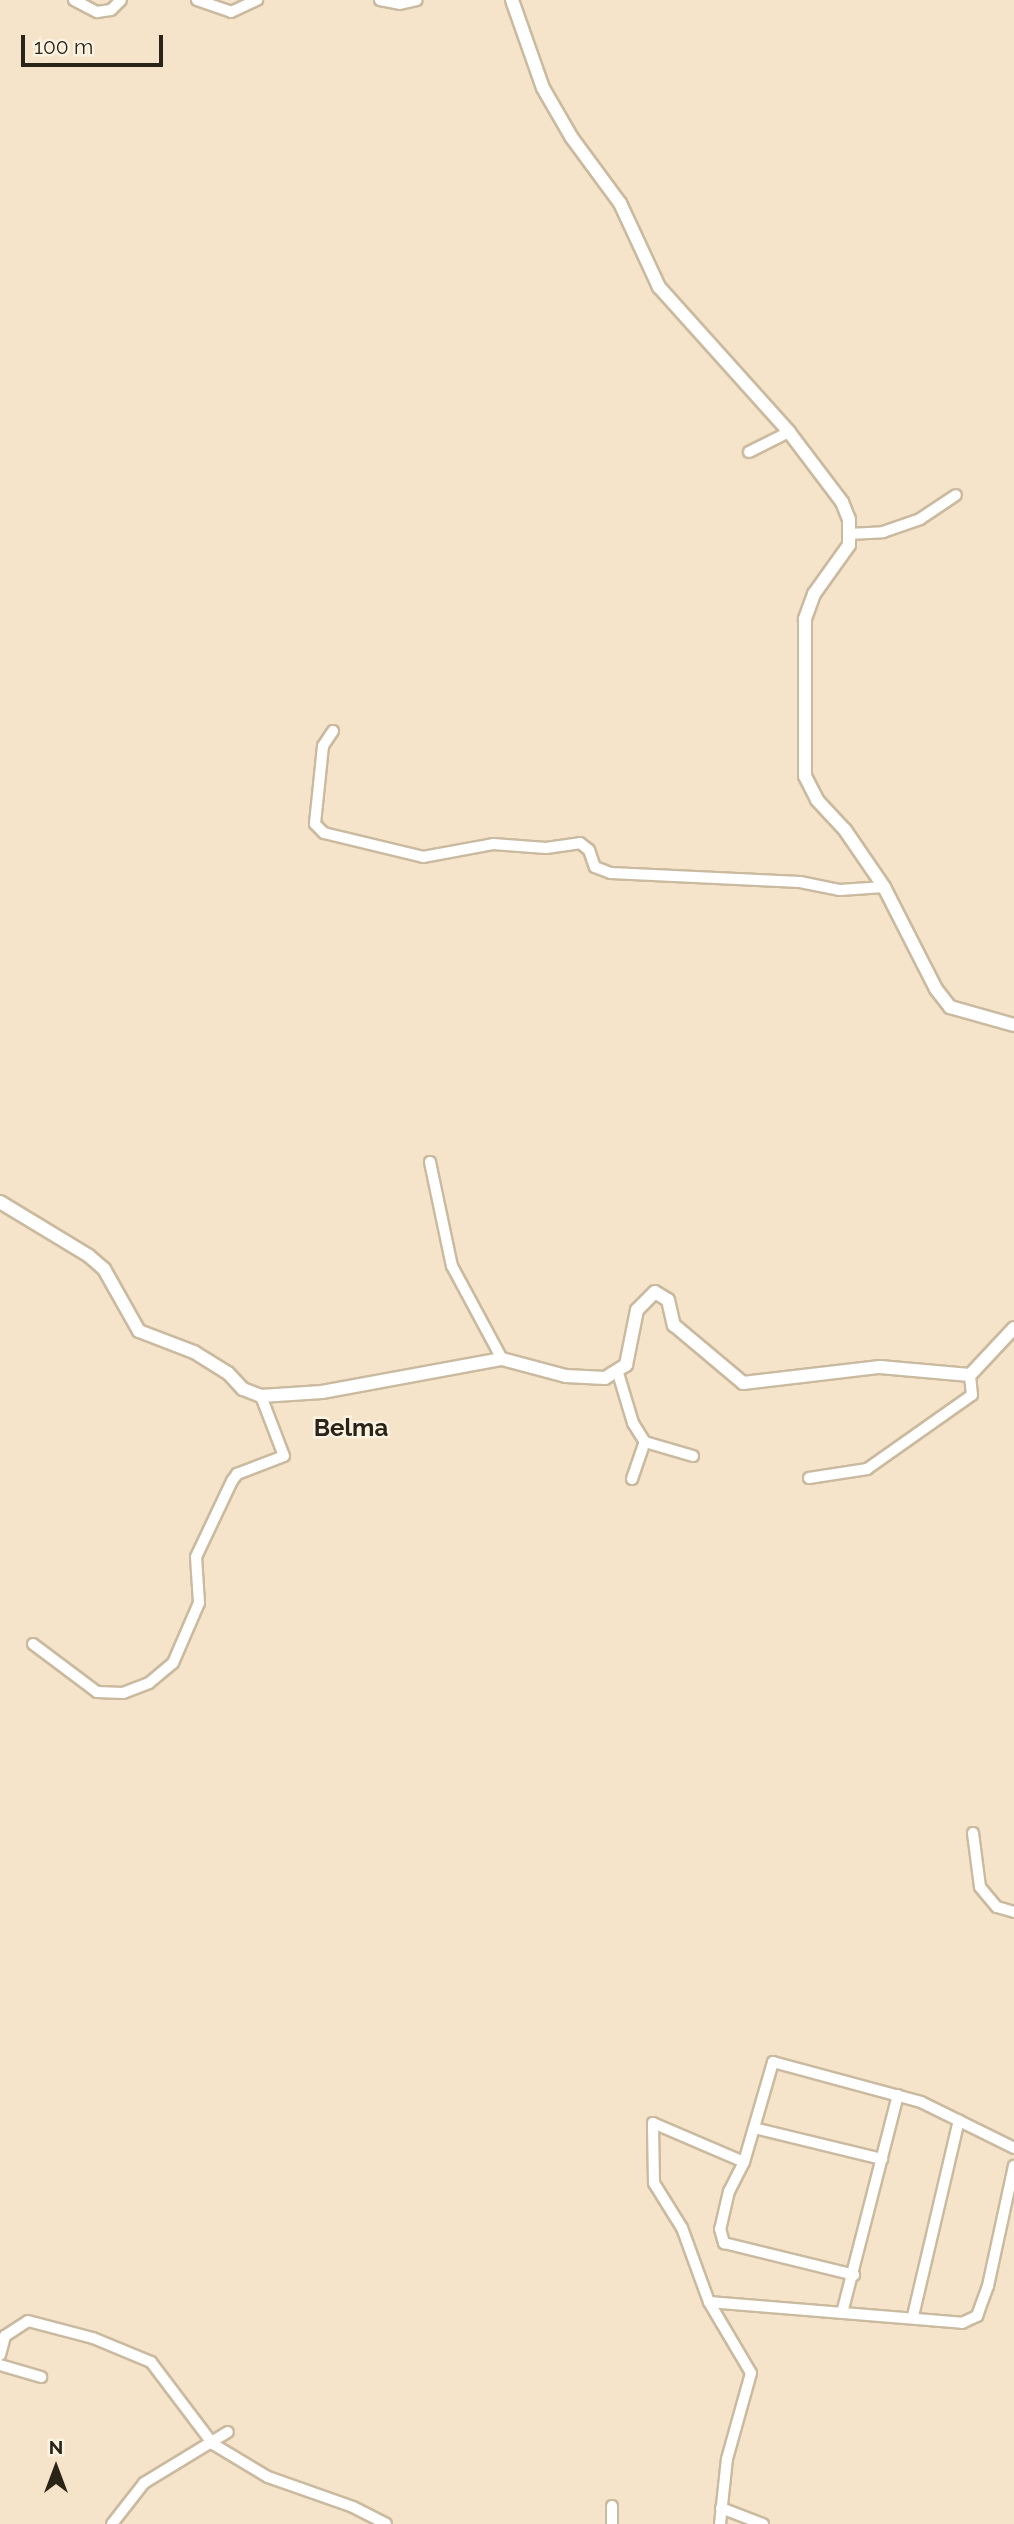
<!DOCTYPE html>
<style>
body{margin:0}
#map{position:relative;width:1014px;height:2524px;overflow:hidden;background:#f5e4c9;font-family:Raleway,sans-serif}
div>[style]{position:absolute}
.roads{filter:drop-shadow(2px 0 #cabaa0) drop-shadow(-2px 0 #cabaa0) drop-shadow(0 2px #cabaa0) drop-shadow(0 -2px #cabaa0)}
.minor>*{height:10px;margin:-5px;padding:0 5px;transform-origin:5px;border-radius:5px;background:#fff}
.tertiary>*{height:12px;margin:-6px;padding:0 6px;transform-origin:6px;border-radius:6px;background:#fff}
span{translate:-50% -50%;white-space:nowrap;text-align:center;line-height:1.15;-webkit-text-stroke:5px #fcf2e2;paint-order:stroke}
.quarter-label{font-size:24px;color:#292318;font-weight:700}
.north{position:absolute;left:21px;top:2433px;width:70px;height:70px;-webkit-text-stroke:5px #fcf2e2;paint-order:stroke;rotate:0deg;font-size:19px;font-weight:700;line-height:28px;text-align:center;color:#292318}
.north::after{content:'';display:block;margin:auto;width:24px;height:32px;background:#292318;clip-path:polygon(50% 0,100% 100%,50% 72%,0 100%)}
.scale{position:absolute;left:21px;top:35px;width:142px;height:32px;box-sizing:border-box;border:4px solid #292318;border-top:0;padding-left:9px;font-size:21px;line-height:24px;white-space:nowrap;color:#292318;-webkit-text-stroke:5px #fcf2e2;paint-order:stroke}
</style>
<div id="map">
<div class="roads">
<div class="minor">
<i style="left:74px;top:0;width:26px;rotate:28deg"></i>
<i style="left:97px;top:12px;width:14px;rotate:-8deg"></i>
<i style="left:111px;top:10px;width:14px;rotate:-45deg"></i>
<i style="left:197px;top:0;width:36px;rotate:19deg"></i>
<i style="left:231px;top:12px;width:29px;rotate:-25deg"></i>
<i style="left:380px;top:0;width:20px;rotate:11deg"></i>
<i style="left:400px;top:4px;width:17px;rotate:-13deg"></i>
<i style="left:749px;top:452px;width:45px;rotate:-26.6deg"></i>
<i style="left:849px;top:534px;width:34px;rotate:-3deg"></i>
<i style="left:883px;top:532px;width:39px;rotate:-19deg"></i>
<i style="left:920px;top:519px;width:43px;rotate:-33.7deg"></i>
<i style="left:333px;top:731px;width:18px;rotate:124deg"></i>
<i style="left:323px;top:746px;width:78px;rotate:95.9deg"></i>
<i style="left:315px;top:824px;width:13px;rotate:45deg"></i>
<i style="left:324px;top:833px;width:102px;rotate:13.6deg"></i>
<i style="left:423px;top:857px;width:71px;rotate:-10.5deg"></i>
<i style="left:493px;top:844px;width:53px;rotate:4.3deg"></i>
<i style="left:546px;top:848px;width:34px;rotate:-8deg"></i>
<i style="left:580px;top:843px;width:11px;rotate:38deg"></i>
<i style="left:589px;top:850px;width:18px;rotate:71deg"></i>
<i style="left:595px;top:867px;width:17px;rotate:21deg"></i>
<i style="left:611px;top:873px;width:189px;rotate:2.7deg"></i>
<i style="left:800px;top:882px;width:41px;rotate:11.3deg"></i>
<i style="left:840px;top:890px;width:44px;rotate:-3.9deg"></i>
<i style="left:430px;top:1162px;width:106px;rotate:78.1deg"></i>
<i style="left:452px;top:1266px;width:106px;rotate:61.7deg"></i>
<i style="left:618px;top:1373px;width:52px;rotate:73.3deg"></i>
<i style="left:633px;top:1423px;width:22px;rotate:58deg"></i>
<i style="left:645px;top:1442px;width:50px;rotate:16.3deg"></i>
<i style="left:809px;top:1478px;width:59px;rotate:-8.8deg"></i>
<i style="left:867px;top:1469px;width:128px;rotate:-35.2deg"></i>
<i style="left:972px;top:1395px;width:20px;rotate:-96deg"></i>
<i style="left:632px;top:1479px;width:39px;rotate:-71deg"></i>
<i style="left:33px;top:1644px;width:80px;rotate:36.9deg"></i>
<i style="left:97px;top:1692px;width:26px;rotate:2deg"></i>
<i style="left:123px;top:1693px;width:28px;rotate:-21deg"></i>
<i style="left:149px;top:1683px;width:31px;rotate:-40deg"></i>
<i style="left:173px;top:1663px;width:65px;rotate:-66.6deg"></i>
<i style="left:199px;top:1603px;width:46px;rotate:-93.7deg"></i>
<i style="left:196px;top:1557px;width:84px;rotate:-64.7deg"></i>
<i style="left:232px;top:1481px;width:9px;rotate:-54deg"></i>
<i style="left:237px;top:1474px;width:50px;rotate:-21deg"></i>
<i style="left:284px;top:1456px;width:64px;rotate:-111deg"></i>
<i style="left:973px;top:1833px;width:54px;rotate:82.6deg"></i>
<i style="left:980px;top:1887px;width:26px;rotate:50deg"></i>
<i style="left:997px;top:1907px;width:18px;rotate:16deg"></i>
<i style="left:754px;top:2128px;width:132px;rotate:13.6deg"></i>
<i style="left:744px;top:2162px;width:33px;rotate:117deg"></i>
<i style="left:729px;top:2191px;width:39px;rotate:103deg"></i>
<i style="left:720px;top:2229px;width:15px;rotate:74deg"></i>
<i style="left:724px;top:2243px;width:134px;rotate:13.8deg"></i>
<i style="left:709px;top:2302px;width:254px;rotate:4.7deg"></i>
<i style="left:962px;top:2323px;width:17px;rotate:-25deg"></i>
<i style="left:977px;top:2316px;width:32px;rotate:-70deg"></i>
<i style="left:988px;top:2286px;width:123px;rotate:-77.8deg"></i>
<i style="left:842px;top:2313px;width:225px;rotate:-75.6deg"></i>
<i style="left:913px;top:2316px;width:201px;rotate:-76.8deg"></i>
<i style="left:0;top:2355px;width:20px;rotate:-75deg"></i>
<i style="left:5px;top:2336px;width:27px;rotate:-33deg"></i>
<i style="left:28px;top:2321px;width:67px;rotate:14.7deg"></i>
<i style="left:93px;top:2338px;width:63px;rotate:22.5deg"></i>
<i style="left:151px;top:2362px;width:103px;rotate:52.9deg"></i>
<i style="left:213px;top:2444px;width:64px;rotate:31deg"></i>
<i style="left:268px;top:2477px;width:90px;rotate:19.4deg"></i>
<i style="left:353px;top:2507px;width:37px;rotate:27deg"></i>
<i style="left:0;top:2365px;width:43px;rotate:16.3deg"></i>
<i style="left:721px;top:2508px;width:45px;rotate:20.9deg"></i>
<i style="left:112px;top:2524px;width:52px;rotate:-52deg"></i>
<i style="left:144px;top:2483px;width:98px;rotate:-31.3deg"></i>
<i style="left:612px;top:2524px;width:18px;rotate:-90deg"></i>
<i style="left:720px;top:2524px;width:65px;rotate:-83.9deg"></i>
<i style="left:727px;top:2459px;width:89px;rotate:-74.4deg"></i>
<i style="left:751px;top:2373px;width:82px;rotate:-120.6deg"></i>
<i style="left:709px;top:2302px;width:79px;rotate:-110deg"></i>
<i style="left:682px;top:2228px;width:53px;rotate:-121.9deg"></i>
<i style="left:654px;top:2183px;width:60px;rotate:-91deg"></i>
<i style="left:653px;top:2123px;width:99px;rotate:23.2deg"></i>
<i style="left:744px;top:2162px;width:104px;rotate:-73.8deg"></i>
<i style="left:773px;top:2062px;width:153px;rotate:15.1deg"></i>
<i style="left:921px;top:2102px;width:104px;rotate:26.3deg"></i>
</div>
<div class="tertiary">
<i style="left:512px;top:0;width:93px;rotate:70.6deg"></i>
<i style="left:543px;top:88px;width:58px;rotate:59.9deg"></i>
<i style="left:572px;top:138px;width:81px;rotate:53.6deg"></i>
<i style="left:620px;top:203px;width:93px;rotate:65.1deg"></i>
<i style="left:659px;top:287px;width:195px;rotate:48.1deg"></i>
<i style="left:789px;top:432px;width:88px;rotate:52.9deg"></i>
<i style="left:842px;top:502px;width:18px;rotate:68deg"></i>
<i style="left:849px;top:519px;width:26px;rotate:90deg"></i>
<i style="left:849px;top:545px;width:60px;rotate:125.5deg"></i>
<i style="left:814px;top:594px;width:27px;rotate:110deg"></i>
<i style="left:805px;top:619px;width:157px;rotate:90deg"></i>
<i style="left:805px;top:776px;width:27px;rotate:63deg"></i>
<i style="left:817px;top:800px;width:41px;rotate:47deg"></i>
<i style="left:845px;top:830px;width:69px;rotate:55.6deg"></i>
<i style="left:884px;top:887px;width:114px;rotate:63deg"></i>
<i style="left:936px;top:989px;width:23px;rotate:52deg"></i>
<i style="left:950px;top:1007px;width:66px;rotate:15.7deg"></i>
<i style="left:0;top:1202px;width:104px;rotate:31.2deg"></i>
<i style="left:89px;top:1256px;width:20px;rotate:41deg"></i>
<i style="left:104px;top:1269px;width:71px;rotate:60.6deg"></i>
<i style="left:139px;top:1331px;width:59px;rotate:20.9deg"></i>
<i style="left:194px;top:1352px;width:40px;rotate:32deg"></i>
<i style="left:228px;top:1373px;width:22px;rotate:47deg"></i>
<i style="left:243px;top:1389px;width:19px;rotate:21deg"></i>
<i style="left:261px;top:1396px;width:61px;rotate:-3.8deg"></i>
<i style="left:322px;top:1392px;width:183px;rotate:-10.4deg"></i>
<i style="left:502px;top:1359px;width:66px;rotate:14.9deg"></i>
<i style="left:566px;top:1376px;width:39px;rotate:3deg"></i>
<i style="left:605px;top:1378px;width:25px;rotate:-32deg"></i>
<i style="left:626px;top:1365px;width:56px;rotate:-78.7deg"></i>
<i style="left:637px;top:1310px;width:25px;rotate:-45deg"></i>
<i style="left:655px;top:1292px;width:15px;rotate:32deg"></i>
<i style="left:668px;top:1300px;width:26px;rotate:77deg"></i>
<i style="left:674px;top:1325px;width:90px;rotate:40deg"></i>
<i style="left:743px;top:1383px;width:138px;rotate:-6.7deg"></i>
<i style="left:880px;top:1367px;width:90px;rotate:5.1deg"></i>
<i style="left:970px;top:1375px;width:64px;rotate:-46.9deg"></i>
</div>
</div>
<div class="quarter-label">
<span style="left:351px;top:1428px">Belma</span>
</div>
<div class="north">N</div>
<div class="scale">100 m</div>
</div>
